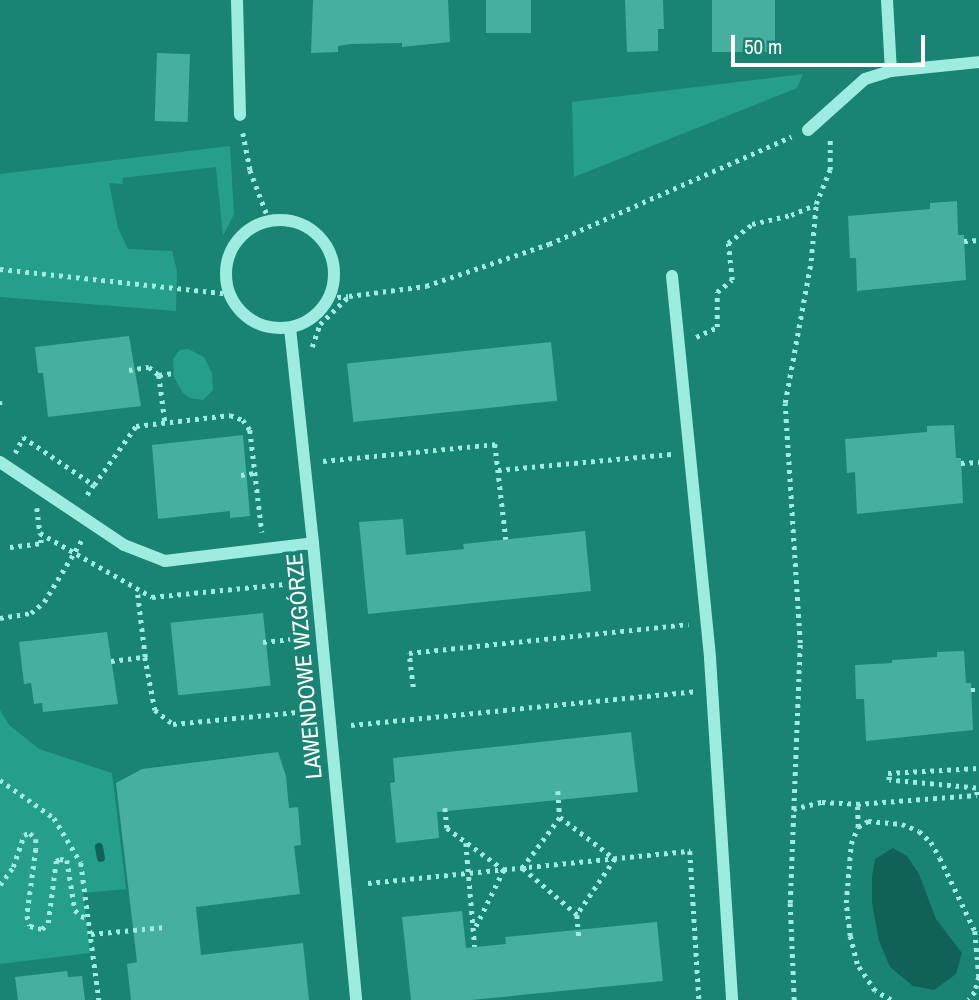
<!DOCTYPE html>
<meta charset="utf-8">
<style>
body{margin:0}
#map{position:relative;width:979px;height:1000px;overflow:hidden;background:#198474;font-family:"Archivo Narrow",sans-serif}
div>[style]{position:absolute}
.green>*{inset:0;background:#259f8b}
.water>*{inset:0;background:#106256}
.stream>*{height:8px;margin:-4px;padding:0 4px;transform-origin:4px;border-radius:4px;background:#106256}
.building>*{inset:0;background:#46af9f;transform-origin:0 0}
.path>*{height:4.5px;margin-top:-2.25px;transform-origin:0;background:repeating-linear-gradient(90deg,#9eecdf 0 3.5px,transparent 0 8.5px)}
.minor>*{height:12px;margin:-6px;padding:0 6px;transform-origin:6px;border-radius:6px;background:#9eecdf}
.minor>.ring{margin:-6px;padding:0;box-sizing:content-box;background:none;border:12px solid #9eecdf;border-radius:50%}
span{translate:-50% -50%;white-space:nowrap;text-align:center;line-height:1.15;-webkit-text-stroke:7px #198474;paint-order:stroke}
.street-label{font-size:23px;color:#fff}
.scale{position:absolute;left:731px;top:35px;width:194px;height:32px;box-sizing:border-box;border:4px solid #fff;border-top:0;padding-left:9px;font-size:21px;line-height:24px;white-space:nowrap;color:#fff;-webkit-text-stroke:5px #198474;paint-order:stroke}
</style>
<div id="map">
<div class="green">
<i style="clip-path:polygon(803px 74px,797px 88px,574px 177px,572px 102px)"></i>
<i style="clip-path:polygon(230px 146px,234px 214px,223px 236px,216px 167px,122px 178px,123px 184px,109px 183px,118px 228px,128px 249px,172px 251px,177px 271px,176px 311px,0 297px,0 174px)"></i>
<i style="clip-path:polygon(188px 349px,204px 357px,212px 373px,213px 390px,203px 400px,190px 398px,183px 393px,174px 377px,173px 359px,180px 350px)"></i>
<i style="clip-path:polygon(0 710px,9px 725px,39px 749px,112px 773px,126px 889px,83px 893px,90px 953px,0 964px)"></i>
</div>
<div class="water">
<i style="clip-path:polygon(893px 848px,907px 856px,919px 874px,936px 919px,962px 953px,956px 974px,934px 990px,913px 986px,890px 967px,879px 941px,872px 903px,872px 876px,875px 859px)"></i>
</div>
<div class="stream">
<i style="left:99px;top:847px;width:11px;rotate:80deg"></i>
</div>
<div class="building">
<i style="clip-path:polygon(313px 0,448px 0,450px 42px,402px 47px,402px 43px,351px 44px,338px 46px,338px 52px,311px 53px)"></i>
<i style="left:486px;top:0;width:45px;height:33px"></i>
<i style="clip-path:polygon(625px 0,663px 0,664px 29px,658px 29px,658px 51px,627px 52px)"></i>
<i style="left:712px;top:0;width:63px;height:52px"></i>
<i style="left:157px;top:53px;width:33px;height:68px;rotate:2deg"></i>
<i style="clip-path:polygon(957px 201px,958px 235px,964px 235px,966px 280px,857px 291px,856px 258px,850px 258px,848px 216px,930px 209px,930px 203px)"></i>
<i style="clip-path:polygon(129px 336px,141px 406px,48px 417px,43px 373px,38px 373px,35px 347px)"></i>
<i style="left:551px;top:342px;width:59px;height:205px;rotate:84deg"></i>
<i style="clip-path:polygon(954px 425px,956px 458px,961px 458px,963px 503px,857px 514px,855px 472px,847px 473px,845px 439px,927px 432px,927px 426px)"></i>
<i style="clip-path:polygon(243px 435px,250px 516px,230px 518px,230px 511px,158px 519px,152px 445px)"></i>
<i style="clip-path:polygon(403px 519px,406px 555px,464px 549px,463px 544px,585px 531px,591px 591px,368px 614px,359px 522px)"></i>
<i style="left:263px;top:613px;width:73px;height:93px;rotate:84deg"></i>
<i style="clip-path:polygon(107px 632px,118px 704px,43px 712px,42px 703px,34px 704px,31px 683px,24px 684px,19px 642px)"></i>
<i style="clip-path:polygon(964px 651px,966px 683px,971px 683px,973px 730px,866px 741px,864px 699px,856px 699px,855px 665px,892px 663px,892px 660px,937px 657px,937px 652px)"></i>
<i style="clip-path:polygon(631px 732px,638px 792px,437px 812px,439px 838px,396px 843px,390px 783px,395px 782px,393px 758px)"></i>
<i style="clip-path:polygon(278px 752px,286px 776px,289px 808px,298px 807px,301px 845px,294px 846px,300px 894px,196px 907px,201px 955px,303px 943px,309px 1000px,131px 1000px,127px 964px,137px 962px,116px 783px,142px 769px)"></i>
<i style="clip-path:polygon(462px 911px,466px 948px,506px 944px,505px 937px,657px 922px,663px 981px,471px 1000px,411px 1000px,402px 917px)"></i>
<i style="clip-path:polygon(67px 971px,68px 977px,82px 976px,85px 1000px,18px 1000px,15px 977px)"></i>
</div>
<div class="path">
<i style="left:243px;top:133px;width:38px;rotate:79deg"></i>
<i style="left:250px;top:170px;width:53px;rotate:69.2deg"></i>
<i style="left:964px;top:241px;width:15px;rotate:-4deg"></i>
<i style="left:0;top:269px;width:230px;rotate:6.2deg"></i>
<i style="left:329px;top:298px;width:19px;rotate:-6deg"></i>
<i style="left:696px;top:337px;width:23px;rotate:-25deg"></i>
<i style="left:717px;top:327px;width:35px;rotate:-90deg"></i>
<i style="left:717px;top:292px;width:19px;rotate:-39deg"></i>
<i style="left:732px;top:280px;width:37px;rotate:-96deg"></i>
<i style="left:728px;top:243px;width:31px;rotate:-38deg"></i>
<i style="left:752px;top:224px;width:40px;rotate:-13deg"></i>
<i style="left:791px;top:215px;width:26px;rotate:-23deg"></i>
<i style="left:312px;top:347px;width:24px;rotate:-71deg"></i>
<i style="left:320px;top:324px;width:40px;rotate:-44deg"></i>
<i style="left:349px;top:296px;width:78px;rotate:-7.4deg"></i>
<i style="left:426px;top:286px;width:130px;rotate:-18.9deg"></i>
<i style="left:549px;top:244px;width:265px;rotate:-23.9deg"></i>
<i style="left:129px;top:370px;width:20px;rotate:-9deg"></i>
<i style="left:149px;top:367px;width:13px;rotate:39deg"></i>
<i style="left:159px;top:375px;width:47px;rotate:82.7deg"></i>
<i style="left:159px;top:375px;width:15px;rotate:-8deg"></i>
<i style="left:0;top:401px;width:4px;rotate:90deg"></i>
<i style="left:15px;top:453px;width:18px;rotate:-63deg"></i>
<i style="left:23px;top:437px;width:86px;rotate:34.1deg"></i>
<i style="left:94px;top:485px;width:17px;rotate:123deg"></i>
<i style="left:323px;top:461px;width:173px;rotate:-5.6deg"></i>
<i style="left:495px;top:444px;width:96px;rotate:83.4deg"></i>
<i style="left:961px;top:463px;width:18px;rotate:-3deg"></i>
<i style="left:498px;top:470px;width:174px;rotate:-5.3deg"></i>
<i style="left:241px;top:475px;width:14px;rotate:-8deg"></i>
<i style="left:94px;top:485px;width:72px;rotate:-54.6deg"></i>
<i style="left:136px;top:426px;width:95px;rotate:-6.7deg"></i>
<i style="left:230px;top:415px;width:14px;rotate:21deg"></i>
<i style="left:243px;top:420px;width:12px;rotate:55deg"></i>
<i style="left:250px;top:430px;width:103px;rotate:83.3deg"></i>
<i style="left:37px;top:508px;width:25px;rotate:83deg"></i>
<i style="left:40px;top:533px;width:129px;rotate:29.7deg"></i>
<i style="left:152px;top:597px;width:143px;rotate:-5.6deg"></i>
<i style="left:10px;top:547px;width:31px;rotate:-7deg"></i>
<i style="left:41px;top:543px;width:10px;rotate:-96deg"></i>
<i style="left:0;top:618px;width:31px;rotate:-9deg"></i>
<i style="left:31px;top:613px;width:17px;rotate:-40deg"></i>
<i style="left:44px;top:602px;width:75px;rotate:-58.6deg"></i>
<i style="left:263px;top:642px;width:37px;rotate:-6deg"></i>
<i style="left:145px;top:657px;width:54px;rotate:79.3deg"></i>
<i style="left:155px;top:710px;width:23px;rotate:38deg"></i>
<i style="left:173px;top:724px;width:135px;rotate:-5.5deg"></i>
<i style="left:111px;top:661px;width:34px;rotate:-7deg"></i>
<i style="left:145px;top:657px;width:66px;rotate:-96.9deg"></i>
<i style="left:413px;top:687px;width:34px;rotate:-97deg"></i>
<i style="left:409px;top:653px;width:281px;rotate:-5.9deg"></i>
<i style="left:971px;top:690px;width:8px"></i>
<i style="left:351px;top:725px;width:346px;rotate:-5.6deg"></i>
<i style="left:0;top:780px;width:66px;rotate:35.1deg"></i>
<i style="left:54px;top:818px;width:52px;rotate:59deg"></i>
<i style="left:81px;top:863px;width:138px;rotate:82.5deg"></i>
<i style="left:558px;top:791px;width:26px;rotate:86deg"></i>
<i style="left:445px;top:808px;width:20px;rotate:84deg"></i>
<i style="left:447px;top:828px;width:71px;rotate:36.4deg"></i>
<i style="left:504px;top:870px;width:68px;rotate:116.2deg"></i>
<i style="left:793px;top:809px;width:30px;rotate:-14deg"></i>
<i style="left:822px;top:802px;width:35px;rotate:3deg"></i>
<i style="left:560px;top:817px;width:69px;rotate:37.4deg"></i>
<i style="left:615px;top:859px;width:68px;rotate:124.2deg"></i>
<i style="left:577px;top:915px;width:72px;rotate:-139.5deg"></i>
<i style="left:522px;top:868px;width:64px;rotate:-53.3deg"></i>
<i style="left:858px;top:827px;width:23px;rotate:-92deg"></i>
<i style="left:857px;top:804px;width:120px;rotate:-4.3deg"></i>
<i style="left:977px;top:795px;width:7px;rotate:-98deg"></i>
<i style="left:976px;top:788px;width:87px;rotate:-174.7deg"></i>
<i style="left:889px;top:780px;width:7px;rotate:-98deg"></i>
<i style="left:888px;top:773px;width:91px;rotate:-3.1deg"></i>
<i style="left:466px;top:843px;width:104px;rotate:85.1deg"></i>
<i style="left:368px;top:883px;width:324px;rotate:-5.7deg"></i>
<i style="left:690px;top:851px;width:149px;rotate:86.5deg"></i>
<i style="left:0;top:885px;width:22px;rotate:-54deg"></i>
<i style="left:13px;top:867px;width:34px;rotate:-71deg"></i>
<i style="left:24px;top:835px;width:6px;rotate:-18deg"></i>
<i style="left:30px;top:833px;width:8px;rotate:45deg"></i>
<i style="left:36px;top:839px;width:10px;rotate:90deg"></i>
<i style="left:36px;top:849px;width:68px;rotate:97.7deg"></i>
<i style="left:27px;top:916px;width:10px;rotate:73deg"></i>
<i style="left:30px;top:926px;width:12px;rotate:14deg"></i>
<i style="left:42px;top:929px;width:8px;rotate:-45deg"></i>
<i style="left:48px;top:923px;width:63px;rotate:-82.6deg"></i>
<i style="left:56px;top:861px;width:4px;rotate:-27deg"></i>
<i style="left:60px;top:859px;width:7px;rotate:8deg"></i>
<i style="left:67px;top:860px;width:51px;rotate:80.9deg"></i>
<i style="left:75px;top:910px;width:8px;rotate:45deg"></i>
<i style="left:81px;top:916px;width:7px;rotate:16deg"></i>
<i style="left:577px;top:915px;width:25px;rotate:85deg"></i>
<i style="left:91px;top:934px;width:75px;rotate:-5.3deg"></i>
<i style="left:794px;top:1000px;width:97px;rotate:-92.4deg"></i>
<i style="left:790px;top:903px;width:260px;rotate:-87.8deg"></i>
<i style="left:800px;top:643px;width:240px;rotate:-93.6deg"></i>
<i style="left:785px;top:403px;width:144px;rotate:-79.6deg"></i>
<i style="left:811px;top:261px;width:57px;rotate:-85deg"></i>
<i style="left:816px;top:204px;width:37px;rotate:-68deg"></i>
<i style="left:830px;top:170px;width:34px;rotate:-90deg"></i>
<i style="left:891px;top:1000px;width:18px;rotate:-151deg"></i>
<i style="left:875px;top:991px;width:32px;rotate:-124deg"></i>
<i style="left:857px;top:964px;width:29px;rotate:-104deg"></i>
<i style="left:850px;top:936px;width:33px;rotate:-97deg"></i>
<i style="left:846px;top:903px;width:59px;rotate:-85.2deg"></i>
<i style="left:851px;top:844px;width:18px;rotate:-68deg"></i>
<i style="left:858px;top:827px;width:12px;rotate:-31deg"></i>
<i style="left:868px;top:821px;width:34px;rotate:5deg"></i>
<i style="left:902px;top:824px;width:18px;rotate:22deg"></i>
<i style="left:919px;top:831px;width:16px;rotate:43deg"></i>
<i style="left:931px;top:842px;width:18px;rotate:61deg"></i>
<i style="left:940px;top:858px;width:81px;rotate:64.4deg"></i>
<i style="left:975px;top:931px;width:46px;rotate:85deg"></i>
<i style="left:979px;top:977px;width:16px;rotate:105deg"></i>
<i style="left:975px;top:992px;width:10px;rotate:127deg"></i>
</div>
<div class="minor">
<i style="left:237px;top:0;width:115px;rotate:88.5deg"></i>
<i style="left:887px;top:0;width:71px;rotate:86.8deg"></i>
<i style="left:808px;top:130px;width:76px;rotate:-41.8deg"></i>
<i style="left:865px;top:79px;width:27px;rotate:-17deg"></i>
<i style="left:891px;top:71px;width:88px;rotate:-5.8deg"></i>
<i class="ring" style="left:226px;top:220px;width:96px;height:96px"></i>
<i style="left:672px;top:276px;width:384px;rotate:84.3deg"></i>
<i style="left:710px;top:658px;width:343px;rotate:86.3deg"></i>
<i style="left:290px;top:328px;width:216px;rotate:83.9deg"></i>
<i style="left:313px;top:543px;width:459px;rotate:84.6deg"></i>
<i style="left:0;top:462px;width:149px;rotate:33.8deg"></i>
<i style="left:124px;top:545px;width:44px;rotate:21.3deg"></i>
<i style="left:165px;top:561px;width:149px;rotate:-6.9deg"></i>
</div>
<div class="street-label">
<span style="left:304px;top:666px;rotate:-95deg">LAWENDOWE WZGÓRZE</span>
</div>
<div class="scale">50 m</div>
</div>
